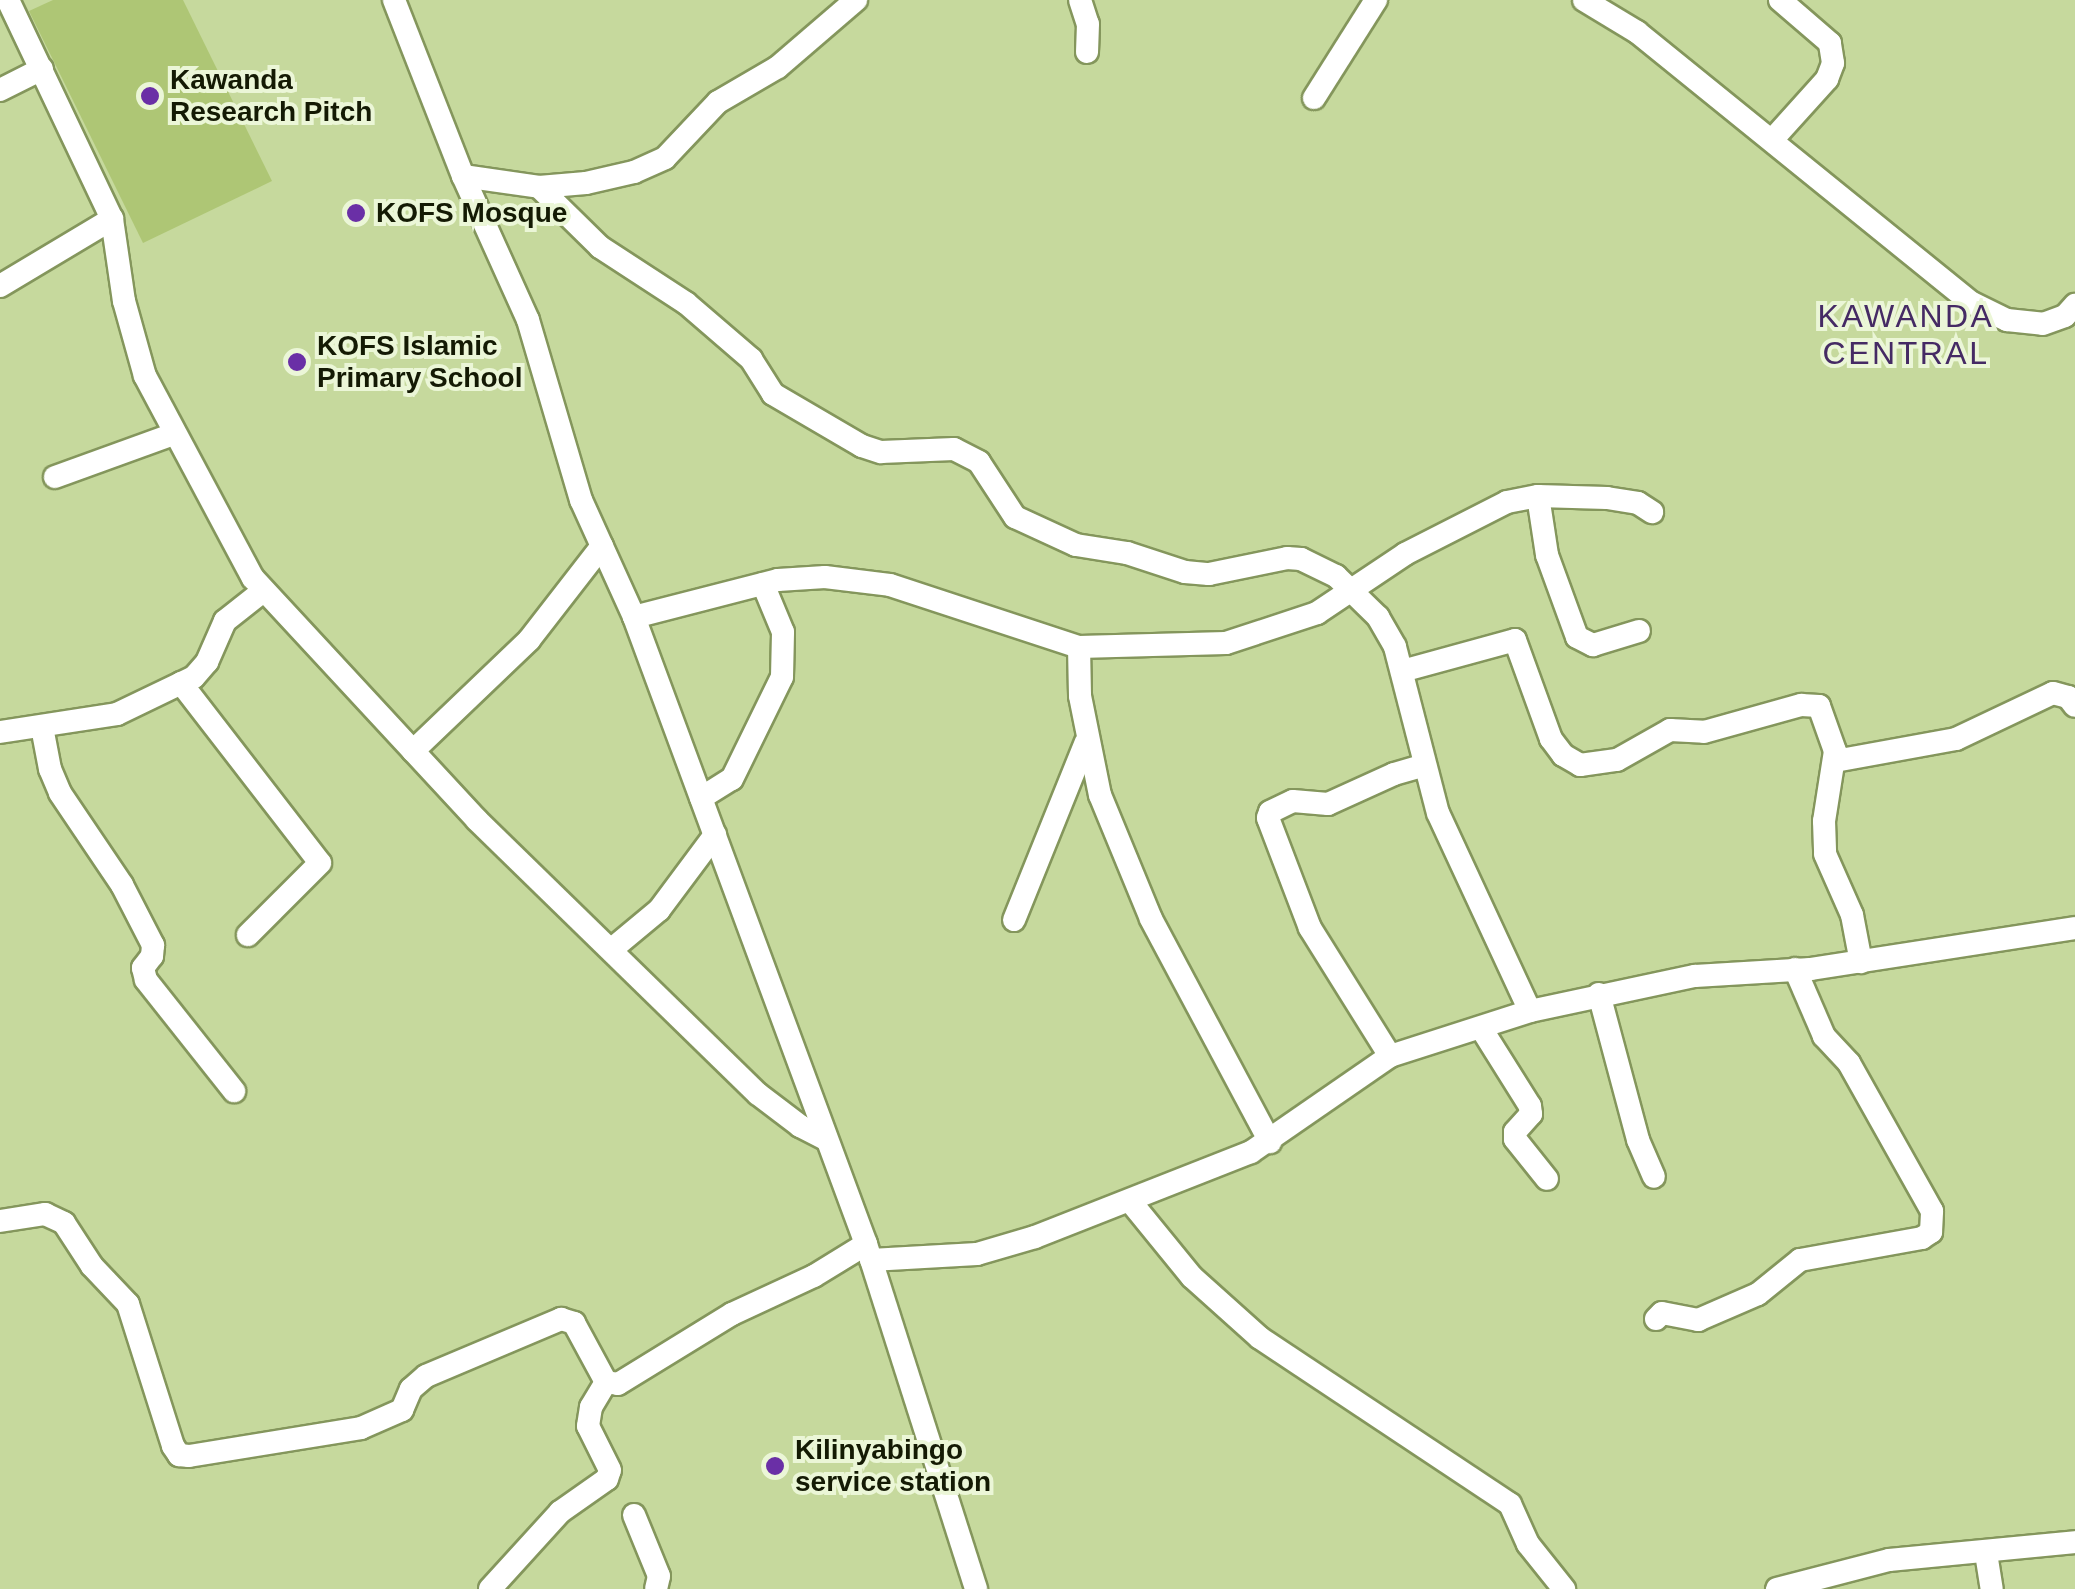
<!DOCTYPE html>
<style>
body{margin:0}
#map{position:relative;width:2075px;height:1589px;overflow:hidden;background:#c6d99d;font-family:Helvetica,sans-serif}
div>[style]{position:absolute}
.green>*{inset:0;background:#aec675}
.roads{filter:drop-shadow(2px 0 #84965c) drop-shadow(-2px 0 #84965c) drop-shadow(0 2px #84965c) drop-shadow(0 -2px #84965c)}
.minor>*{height:22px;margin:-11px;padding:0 11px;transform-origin:11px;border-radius:11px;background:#fff}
.dots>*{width:28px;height:28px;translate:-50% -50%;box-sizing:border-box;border:5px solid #ebf6d7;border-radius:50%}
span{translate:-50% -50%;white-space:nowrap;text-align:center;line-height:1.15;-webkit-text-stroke:8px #ebf6d7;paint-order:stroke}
.poi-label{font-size:28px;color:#141a04;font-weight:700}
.left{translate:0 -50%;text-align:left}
.quarter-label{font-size:32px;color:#452a64;letter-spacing:2.5px}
</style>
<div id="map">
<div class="green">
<i style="clip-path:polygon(53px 0,183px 0,272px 181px,143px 243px,29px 11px)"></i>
</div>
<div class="roads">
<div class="minor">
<i style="left:8px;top:0;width:242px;rotate:64.6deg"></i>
<i style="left:112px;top:219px;width:83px;rotate:81.7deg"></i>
<i style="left:124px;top:301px;width:78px;rotate:74.4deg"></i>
<i style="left:145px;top:376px;width:229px;rotate:61.9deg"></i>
<i style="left:253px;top:578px;width:330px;rotate:47.2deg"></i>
<i style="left:477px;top:820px;width:392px;rotate:44.3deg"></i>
<i style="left:758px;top:1094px;width:53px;rotate:37.3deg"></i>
<i style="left:800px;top:1126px;width:29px;rotate:27deg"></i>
<i style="left:394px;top:0;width:189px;rotate:68.6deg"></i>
<i style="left:463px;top:176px;width:158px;rotate:65.7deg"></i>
<i style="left:528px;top:320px;width:188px;rotate:73.6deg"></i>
<i style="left:581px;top:500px;width:128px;rotate:65.6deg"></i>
<i style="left:634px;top:617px;width:669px;rotate:69.69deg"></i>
<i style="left:866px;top:1244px;width:362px;rotate:72.3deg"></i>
<i style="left:1080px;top:0;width:25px;rotate:72deg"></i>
<i style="left:1088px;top:24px;width:28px;rotate:92deg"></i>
<i style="left:1584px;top:0;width:62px;rotate:31.1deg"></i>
<i style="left:1637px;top:32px;width:431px;rotate:39deg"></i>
<i style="left:1972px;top:303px;width:39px;rotate:26deg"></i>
<i style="left:2007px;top:320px;width:36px;rotate:6deg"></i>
<i style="left:2043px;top:324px;width:23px;rotate:-20deg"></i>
<i style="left:2065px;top:316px;width:15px;rotate:-48deg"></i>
<i style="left:0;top:90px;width:47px;rotate:-26.6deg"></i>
<i style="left:1314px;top:98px;width:116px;rotate:-57.7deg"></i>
<i style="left:1773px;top:139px;width:81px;rotate:-48deg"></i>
<i style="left:1827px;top:79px;width:17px;rotate:-69deg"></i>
<i style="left:1833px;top:63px;width:20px;rotate:-99deg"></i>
<i style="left:1830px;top:43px;width:66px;rotate:-139.3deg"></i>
<i style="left:463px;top:176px;width:77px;rotate:8.2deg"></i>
<i style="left:539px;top:187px;width:47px;rotate:-4.9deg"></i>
<i style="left:586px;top:183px;width:49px;rotate:-12.9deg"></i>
<i style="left:634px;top:172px;width:34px;rotate:-24deg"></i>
<i style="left:665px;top:158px;width:77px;rotate:-46.6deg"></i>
<i style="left:718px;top:102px;width:69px;rotate:-30.3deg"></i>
<i style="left:778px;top:67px;width:103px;rotate:-40.7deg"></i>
<i style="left:539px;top:187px;width:86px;rotate:44.5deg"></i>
<i style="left:600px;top:247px;width:103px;rotate:33.1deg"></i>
<i style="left:686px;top:303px;width:86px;rotate:40.7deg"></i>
<i style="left:751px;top:359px;width:41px;rotate:57.8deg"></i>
<i style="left:773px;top:394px;width:103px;rotate:30.3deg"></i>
<i style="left:862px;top:446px;width:20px;rotate:18deg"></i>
<i style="left:881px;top:452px;width:73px;rotate:-2.4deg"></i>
<i style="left:954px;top:449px;width:28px;rotate:27deg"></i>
<i style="left:979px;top:462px;width:66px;rotate:56.8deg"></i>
<i style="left:1015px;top:517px;width:67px;rotate:24.7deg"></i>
<i style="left:1076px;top:545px;width:52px;rotate:8.9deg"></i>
<i style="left:1127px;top:553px;width:61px;rotate:18.1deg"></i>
<i style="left:1185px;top:572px;width:24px;rotate:5deg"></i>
<i style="left:1209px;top:574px;width:80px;rotate:-11.6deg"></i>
<i style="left:1287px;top:558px;width:14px;rotate:4deg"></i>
<i style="left:1301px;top:559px;width:39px;rotate:26deg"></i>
<i style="left:1336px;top:576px;width:59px;rotate:44.3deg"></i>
<i style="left:1378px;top:617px;width:34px;rotate:60deg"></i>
<i style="left:1395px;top:647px;width:171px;rotate:75.5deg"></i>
<i style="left:1438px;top:813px;width:218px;rotate:65.1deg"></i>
<i style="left:0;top:286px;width:131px;rotate:-30.9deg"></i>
<i style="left:55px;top:477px;width:127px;rotate:-19.9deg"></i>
<i style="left:1538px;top:496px;width:60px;rotate:81.3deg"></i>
<i style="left:1547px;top:555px;width:87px;rotate:69.9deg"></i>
<i style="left:1577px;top:637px;width:18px;rotate:27deg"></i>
<i style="left:1593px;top:645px;width:48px;rotate:-16.9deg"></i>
<i style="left:634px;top:617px;width:149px;rotate:-14.4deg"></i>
<i style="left:778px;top:580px;width:47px;rotate:-3.7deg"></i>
<i style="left:825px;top:577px;width:65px;rotate:7deg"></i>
<i style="left:890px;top:585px;width:199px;rotate:18.2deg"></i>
<i style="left:1079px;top:647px;width:147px;rotate:-1.6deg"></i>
<i style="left:1226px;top:643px;width:96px;rotate:-18.2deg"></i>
<i style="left:1317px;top:613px;width:106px;rotate:-33.8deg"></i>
<i style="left:1405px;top:554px;width:114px;rotate:-27deg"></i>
<i style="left:1507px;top:502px;width:32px;rotate:-11deg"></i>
<i style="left:1538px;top:496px;width:69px;rotate:1.7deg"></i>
<i style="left:1607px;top:498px;width:31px;rotate:9deg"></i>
<i style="left:1638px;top:503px;width:17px;rotate:33deg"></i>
<i style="left:1079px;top:647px;width:49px;rotate:88.8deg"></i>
<i style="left:1080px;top:696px;width:101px;rotate:78.6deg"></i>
<i style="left:1100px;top:795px;width:134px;rotate:67.6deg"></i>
<i style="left:1151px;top:919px;width:253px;rotate:61.9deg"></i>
<i style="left:1402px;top:671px;width:117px;rotate:-15.3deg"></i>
<i style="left:1515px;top:640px;width:105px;rotate:70deg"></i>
<i style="left:1551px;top:739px;width:20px;rotate:53deg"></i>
<i style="left:1563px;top:755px;width:20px;rotate:30deg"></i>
<i style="left:1580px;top:765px;width:37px;rotate:-8deg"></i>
<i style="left:1617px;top:760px;width:61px;rotate:-29.5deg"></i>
<i style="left:1670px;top:730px;width:34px;rotate:3deg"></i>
<i style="left:1704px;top:732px;width:101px;rotate:-15.6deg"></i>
<i style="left:1801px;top:705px;width:18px;rotate:3deg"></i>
<i style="left:1819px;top:706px;width:48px;rotate:70.4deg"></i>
<i style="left:1835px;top:751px;width:71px;rotate:98.9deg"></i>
<i style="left:1824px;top:821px;width:33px;rotate:88deg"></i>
<i style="left:1825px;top:854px;width:67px;rotate:66.1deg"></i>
<i style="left:1852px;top:915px;width:48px;rotate:79.2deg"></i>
<i style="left:181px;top:683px;width:227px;rotate:52.3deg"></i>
<i style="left:320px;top:863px;width:102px;rotate:135deg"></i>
<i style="left:42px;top:727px;width:43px;rotate:79.2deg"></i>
<i style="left:50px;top:769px;width:26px;rotate:67deg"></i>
<i style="left:60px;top:793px;width:111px;rotate:56deg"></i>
<i style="left:122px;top:885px;width:68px;rotate:62.7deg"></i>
<i style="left:153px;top:945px;width:11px;rotate:95deg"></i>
<i style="left:152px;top:956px;width:15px;rotate:127deg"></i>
<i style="left:143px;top:968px;width:12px;rotate:76deg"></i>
<i style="left:146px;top:980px;width:142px;rotate:51.6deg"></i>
<i style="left:0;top:732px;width:118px;rotate:-8.7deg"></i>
<i style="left:117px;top:714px;width:85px;rotate:-25.7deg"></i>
<i style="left:194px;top:677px;width:20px;rotate:-49deg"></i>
<i style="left:207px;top:662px;width:45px;rotate:-66.3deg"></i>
<i style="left:225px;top:621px;width:48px;rotate:-38.3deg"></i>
<i style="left:413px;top:751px;width:161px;rotate:-43.7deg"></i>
<i style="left:529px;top:640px;width:119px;rotate:-52.2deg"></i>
<i style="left:1835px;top:761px;width:123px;rotate:-10.3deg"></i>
<i style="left:1956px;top:739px;width:107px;rotate:-25.4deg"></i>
<i style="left:2053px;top:693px;width:16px;rotate:15deg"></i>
<i style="left:2068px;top:697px;width:11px;rotate:52deg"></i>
<i style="left:701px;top:798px;width:36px;rotate:-32deg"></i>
<i style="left:732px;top:779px;width:114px;rotate:-63.9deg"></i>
<i style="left:782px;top:677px;width:45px;rotate:-88.7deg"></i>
<i style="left:783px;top:632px;width:52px;rotate:-112.6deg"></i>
<i style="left:1014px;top:920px;width:192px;rotate:-68deg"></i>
<i style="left:612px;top:949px;width:61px;rotate:-39.7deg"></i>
<i style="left:659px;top:910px;width:94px;rotate:-53.3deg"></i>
<i style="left:1599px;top:994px;width:151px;rotate:75deg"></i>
<i style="left:1638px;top:1140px;width:40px;rotate:66.6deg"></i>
<i style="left:1481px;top:1028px;width:92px;rotate:57.9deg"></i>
<i style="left:1530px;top:1106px;width:8px;rotate:83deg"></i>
<i style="left:1531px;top:1114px;width:24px;rotate:132deg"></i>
<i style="left:1515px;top:1132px;width:7px;rotate:90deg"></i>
<i style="left:1515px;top:1139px;width:51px;rotate:51.3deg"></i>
<i style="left:1390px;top:1056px;width:151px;rotate:-122deg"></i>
<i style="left:1310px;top:928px;width:118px;rotate:-110.9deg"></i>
<i style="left:1268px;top:818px;width:6px;rotate:-72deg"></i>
<i style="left:1270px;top:812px;width:25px;rotate:-26deg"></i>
<i style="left:1293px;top:801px;width:35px;rotate:5deg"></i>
<i style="left:1328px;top:804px;width:72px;rotate:-24.4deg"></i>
<i style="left:1394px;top:774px;width:32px;rotate:-16deg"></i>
<i style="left:1130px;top:1201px;width:98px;rotate:50.8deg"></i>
<i style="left:1192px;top:1277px;width:91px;rotate:41.9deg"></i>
<i style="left:1260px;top:1338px;width:300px;rotate:33.6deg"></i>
<i style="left:1510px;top:1504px;width:44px;rotate:65.8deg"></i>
<i style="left:1528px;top:1544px;width:58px;rotate:51.3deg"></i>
<i style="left:0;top:1221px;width:46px;rotate:-8.8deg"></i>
<i style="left:45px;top:1214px;width:21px;rotate:25deg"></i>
<i style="left:64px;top:1223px;width:51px;rotate:56.9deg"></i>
<i style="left:92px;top:1266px;width:52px;rotate:46.5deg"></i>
<i style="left:128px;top:1304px;width:149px;rotate:72.4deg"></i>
<i style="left:173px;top:1446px;width:11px;rotate:56deg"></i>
<i style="left:179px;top:1455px;width:10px;rotate:6deg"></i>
<i style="left:189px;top:1456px;width:174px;rotate:-9.2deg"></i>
<i style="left:361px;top:1428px;width:45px;rotate:-23.7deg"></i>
<i style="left:402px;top:1410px;width:23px;rotate:-67deg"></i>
<i style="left:411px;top:1389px;width:20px;rotate:-41deg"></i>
<i style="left:426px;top:1376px;width:147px;rotate:-22.9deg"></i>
<i style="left:561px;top:1319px;width:14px;rotate:17deg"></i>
<i style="left:574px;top:1323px;width:67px;rotate:61.5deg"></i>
<i style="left:606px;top:1382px;width:12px;rotate:9deg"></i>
<i style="left:618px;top:1384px;width:134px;rotate:-31.6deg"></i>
<i style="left:732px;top:1314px;width:90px;rotate:-24.9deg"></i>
<i style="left:814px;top:1276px;width:61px;rotate:-31.6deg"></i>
<i style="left:871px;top:1260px;width:106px;rotate:-3.2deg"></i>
<i style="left:977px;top:1254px;width:60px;rotate:-16.3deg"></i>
<i style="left:1035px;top:1237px;width:232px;rotate:-21.5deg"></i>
<i style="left:1251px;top:1152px;width:169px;rotate:-34.6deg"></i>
<i style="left:1390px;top:1056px;width:147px;rotate:-17.8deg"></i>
<i style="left:1530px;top:1011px;width:169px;rotate:-12deg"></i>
<i style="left:1695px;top:976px;width:116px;rotate:-3.5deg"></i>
<i style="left:1811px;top:969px;width:267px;rotate:-8.8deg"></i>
<i style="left:1656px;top:1319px;width:8px;rotate:-45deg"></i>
<i style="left:1662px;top:1313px;width:37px;rotate:11deg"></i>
<i style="left:1698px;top:1320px;width:65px;rotate:-23.4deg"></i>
<i style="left:1758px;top:1294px;width:54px;rotate:-39deg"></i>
<i style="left:1800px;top:1260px;width:124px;rotate:-10.2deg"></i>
<i style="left:1922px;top:1238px;width:11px;rotate:-34deg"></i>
<i style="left:1931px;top:1232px;width:21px;rotate:-87deg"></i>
<i style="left:1932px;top:1211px;width:170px;rotate:-119.3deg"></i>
<i style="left:1849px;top:1063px;width:37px;rotate:-133deg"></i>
<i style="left:1824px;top:1036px;width:73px;rotate:-113.4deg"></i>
<i style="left:634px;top:1515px;width:66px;rotate:67.7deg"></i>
<i style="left:659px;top:1576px;width:13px;rotate:103deg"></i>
<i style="left:1986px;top:1553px;width:36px;rotate:81deg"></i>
<i style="left:490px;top:1589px;width:104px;rotate:-47.7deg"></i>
<i style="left:560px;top:1512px;width:57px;rotate:-35.1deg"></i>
<i style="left:607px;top:1479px;width:9px;rotate:-72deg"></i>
<i style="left:610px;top:1470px;width:49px;rotate:-116.6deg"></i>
<i style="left:588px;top:1426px;width:19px;rotate:-81deg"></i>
<i style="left:591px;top:1407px;width:29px;rotate:-59deg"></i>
<i style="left:1777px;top:1589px;width:116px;rotate:-14.5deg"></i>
<i style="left:1889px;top:1560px;width:187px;rotate:-5.5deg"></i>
</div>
</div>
<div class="dots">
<i style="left:150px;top:96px;background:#6a2fa6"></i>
<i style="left:356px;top:213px;background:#6a2fa6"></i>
<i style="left:297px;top:362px;background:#6a2fa6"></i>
<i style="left:775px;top:1466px;background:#6a2fa6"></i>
</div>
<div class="poi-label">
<span class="left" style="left:170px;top:96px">Kawanda<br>Research Pitch</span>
<span class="left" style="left:376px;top:213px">KOFS Mosque</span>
<span class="left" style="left:317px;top:362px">KOFS Islamic<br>Primary School</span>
<span class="left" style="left:795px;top:1466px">Kilinyabingo<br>service station</span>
</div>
<div class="quarter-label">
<span style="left:1906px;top:335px">KAWANDA<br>CENTRAL</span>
</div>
</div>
